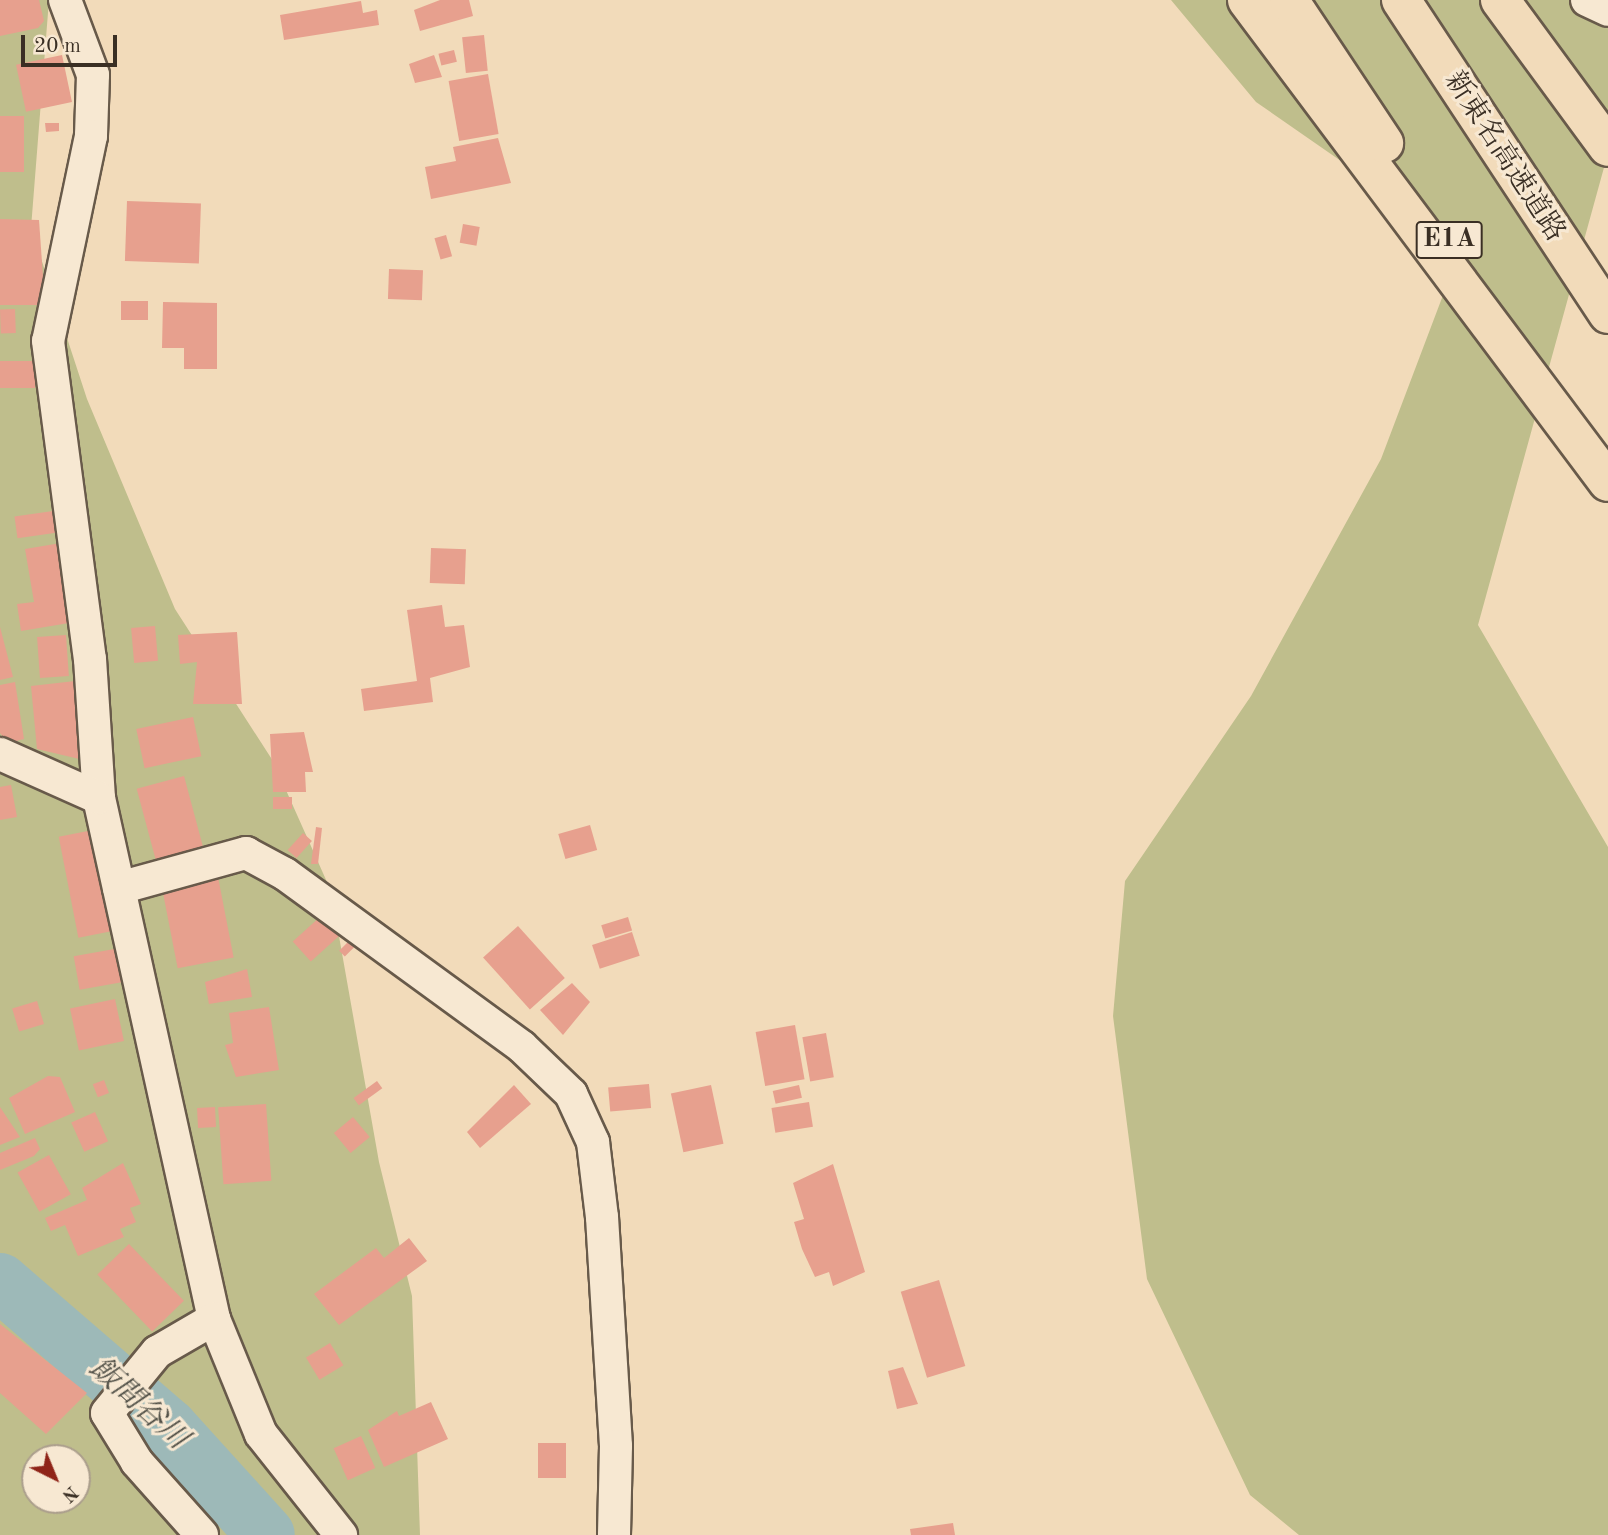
<!DOCTYPE html>
<meta charset="utf-8">
<style>
body{margin:0}
#map{position:relative;width:1608px;height:1535px;overflow:hidden;background:#f2dbba;font-family:"Old Standard TT","Noto Serif JP",serif}
div>[style]{position:absolute}
.green>*{inset:0;background:#bfbe8c}
.river>*{height:58px;margin:-29px;padding:0 29px;transform-origin:29px;border-radius:29px;background:#9db9b8}
.building>*{inset:0;background:#e7a08e;transform-origin:0 0}
.roads{filter:drop-shadow(2px 0 #685a4a) drop-shadow(-2px 0 #685a4a) drop-shadow(0 2px #685a4a) drop-shadow(0 -2px #685a4a)}
.minor>*{height:32px;margin:-16px;padding:0 16px;transform-origin:16px;border-radius:16px;background:#f7e8d2}
.highway>*{height:38px;margin:-19px;padding:0 19px;transform-origin:19px;border-radius:19px;background:#f2dbba}
span{translate:-50% -50%;white-space:nowrap;text-align:center;line-height:1.15;-webkit-text-stroke:6px #f7e8d2;paint-order:stroke}
.shield-label span{padding:2px 5px;background:#f7e8d2;border:2px solid;border-radius:5px;-webkit-text-stroke-width:0}
.shield-label{font-size:26px;color:#3a2f24;font-weight:700}
.street-label{font-size:28px;color:#3a2f24}
.water-label{font-size:30px;color:#535249;font-style:italic}
.north{position:absolute;left:21px;top:1444px;width:70px;height:70px;box-sizing:border-box;background:#f7e8d2;border:2px solid #ab9e8c;border-radius:50%;rotate:137deg;font-size:19px;font-weight:700;line-height:28px;text-align:center;color:#3a2f24}
.north::after{content:'';display:block;margin:auto;width:24px;height:32px;background:#8f2418;clip-path:polygon(50% 0,100% 100%,50% 72%,0 100%)}
.scale{position:absolute;left:21px;top:35px;width:96px;height:32px;box-sizing:border-box;border:4px solid #3a2f24;border-top:0;padding-left:9px;font-size:21px;line-height:24px;white-space:nowrap;color:#3a2f24;-webkit-text-stroke:5px #f7e8d2;paint-order:stroke}
</style>
<div id="map">
<div class="green">
<i style="clip-path:polygon(evenodd,0 0,49px 0,31px 228px,87px 399px,175px 609px,273px 761px,331px 891px,379px 1162px,412px 1296px,420px 1535px,0 1535px,0 0,35px 1458px,77px 1458px,77px 1500px,35px 1500px,35px 1458px)"></i>
<i style="clip-path:polygon(1171px 0,1608px 0,1608px 153px,1478px 625px,1608px 847px,1608px 1535px,1299px 1535px,1250px 1495px,1147px 1279px,1113px 1016px,1125px 881px,1251px 696px,1381px 459px,1462px 245px,1256px 102px)"></i>
</div>
<div class="river">
<i style="left:0;top:1282px;width:223px;rotate:40.8deg"></i>
<i style="left:169px;top:1428px;width:144px;rotate:47.8deg"></i>
</div>
<div class="building">
<i style="clip-path:polygon(0 0,39px 0,44px 21px,38px 28px,0 36px)"></i>
<i style="clip-path:polygon(440px 0,469px 0,473px 16px,420px 31px,414px 10px)"></i>
<i style="clip-path:polygon(361px 1px,363px 13px,377px 10px,379px 25px,284px 40px,280px 15px)"></i>
<i style="left:484px;top:35px;width:36px;height:22px;rotate:84deg"></i>
<i style="left:454px;top:50px;width:12px;height:16px;rotate:76deg"></i>
<i style="left:62px;top:55px;width:48px;height:47px;rotate:78deg"></i>
<i style="clip-path:polygon(434px 55px,442px 77px,415px 83px,409px 64px)"></i>
<i style="left:488px;top:74px;width:61px;height:40px;rotate:80deg"></i>
<i style="left:0;top:116px;width:24px;height:56px"></i>
<i style="clip-path:polygon(45px 123px,59px 123px,59px 131px,46px 132px)"></i>
<i style="clip-path:polygon(498px 138px,511px 183px,431px 199px,425px 167px,456px 161px,453px 147px)"></i>
<i style="left:127px;top:201px;width:74px;height:60px;rotate:2deg"></i>
<i style="clip-path:polygon(0 219px,39px 220px,45px 305px,0 305px)"></i>
<i style="left:463px;top:224px;width:17px;height:19px;rotate:10deg"></i>
<i style="left:446px;top:235px;width:22px;height:12px;rotate:74deg"></i>
<i style="left:389px;top:269px;width:34px;height:30px;rotate:2deg"></i>
<i style="left:121px;top:301px;width:27px;height:19px"></i>
<i style="clip-path:polygon(163px 302px,217px 303px,217px 369px,184px 369px,184px 348px,162px 348px)"></i>
<i style="left:15px;top:309px;width:24px;height:15px;rotate:88deg"></i>
<i style="left:35px;top:361px;width:27px;height:35px;rotate:90deg"></i>
<i style="left:60px;top:510px;width:22px;height:46px;rotate:82deg"></i>
<i style="clip-path:polygon(61px 543px,75px 622px,21px 631px,17px 604px,34px 602px,25px 549px)"></i>
<i style="left:431px;top:548px;width:35px;height:35px;rotate:2deg"></i>
<i style="clip-path:polygon(442px 605px,445px 627px,464px 625px,470px 667px,430px 678px,433px 702px,364px 711px,361px 689px,417px 681px,407px 610px)"></i>
<i style="left:155px;top:626px;width:35px;height:24px;rotate:85deg"></i>
<i style="clip-path:polygon(0 627px,13px 677px,0 680px)"></i>
<i style="clip-path:polygon(237px 632px,242px 704px,193px 704px,197px 662px,180px 664px,178px 635px)"></i>
<i style="left:66px;top:635px;width:41px;height:29px;rotate:86deg"></i>
<i style="clip-path:polygon(84px 680px,92px 762px,37px 749px,31px 686px)"></i>
<i style="clip-path:polygon(15px 682px,24px 739px,8px 743px,0 733px,0 685px)"></i>
<i style="left:193px;top:717px;width:40px;height:58px;rotate:78deg"></i>
<i style="clip-path:polygon(304px 732px,313px 772px,305px 772px,306px 792px,273px 792px,270px 734px)"></i>
<i style="left:184px;top:776px;width:79px;height:49px;rotate:75deg"></i>
<i style="clip-path:polygon(11px 785px,17px 817px,0 820px,0 787px)"></i>
<i style="left:292px;top:797px;width:12px;height:19px;rotate:90deg"></i>
<i style="left:590px;top:825px;width:26px;height:33px;rotate:74deg"></i>
<i style="clip-path:polygon(316px 827px,322px 828px,318px 864px,311px 864px)"></i>
<i style="left:98px;top:829px;width:103px;height:40px;rotate:79deg"></i>
<i style="left:303px;top:833px;width:12px;height:23px;rotate:42deg"></i>
<i style="left:218px;top:877px;width:82px;height:57px;rotate:79deg"></i>
<i style="left:321px;top:916px;width:27px;height:38px;rotate:48deg"></i>
<i style="left:628px;top:917px;width:14px;height:28px;rotate:73deg"></i>
<i style="left:518px;top:926px;width:70px;height:47px;rotate:48deg"></i>
<i style="left:632px;top:932px;width:25px;height:42px;rotate:72deg"></i>
<i style="left:354px;top:936px;width:8px;height:21px;rotate:45deg"></i>
<i style="left:120px;top:948px;width:34px;height:47px;rotate:80deg"></i>
<i style="clip-path:polygon(247px 969px,252px 997px,209px 1004px,205px 982px)"></i>
<i style="clip-path:polygon(572px 983px,590px 1002px,563px 1035px,540px 1010px)"></i>
<i style="left:115px;top:999px;width:43px;height:46px;rotate:78deg"></i>
<i style="left:37px;top:1001px;width:24px;height:26px;rotate:73deg"></i>
<i style="clip-path:polygon(269px 1007px,279px 1070px,236px 1077px,225px 1045px,233px 1043px,229px 1013px)"></i>
<i style="left:795px;top:1025px;width:55px;height:40px;rotate:80deg"></i>
<i style="left:826px;top:1033px;width:45px;height:24px;rotate:80deg"></i>
<i style="clip-path:polygon(48px 1076px,60px 1077px,75px 1112px,25px 1134px,9px 1098px)"></i>
<i style="left:104px;top:1080px;width:14px;height:12px;rotate:69deg"></i>
<i style="left:377px;top:1081px;width:9px;height:29px;rotate:54deg"></i>
<i style="left:649px;top:1084px;width:24px;height:41px;rotate:85deg"></i>
<i style="clip-path:polygon(514px 1085px,531px 1104px,480px 1148px,467px 1132px)"></i>
<i style="left:711px;top:1085px;width:60px;height:41px;rotate:78deg"></i>
<i style="left:799px;top:1085px;width:13px;height:27px;rotate:77deg"></i>
<i style="left:809px;top:1102px;width:25px;height:38px;rotate:81deg"></i>
<i style="left:266px;top:1104px;width:77px;height:48px;rotate:86deg"></i>
<i style="clip-path:polygon(0 1107px,20px 1137px,0 1145px)"></i>
<i style="left:215px;top:1107px;width:20px;height:18px;rotate:87deg"></i>
<i style="left:95px;top:1112px;width:32px;height:26px;rotate:66deg"></i>
<i style="left:353px;top:1117px;width:26px;height:25px;rotate:50deg"></i>
<i style="clip-path:polygon(35px 1138px,40px 1149px,34px 1156px,0 1170px,0 1153px)"></i>
<i style="left:49px;top:1155px;width:45px;height:36px;rotate:61deg"></i>
<i style="clip-path:polygon(123px 1163px,141px 1204px,130px 1208px,136px 1222px,120px 1229px,124px 1237px,78px 1256px,65px 1225px,51px 1231px,45px 1218px,87px 1200px,82px 1188px)"></i>
<i style="clip-path:polygon(833px 1164px,865px 1272px,833px 1286px,829px 1272px,815px 1277px,802px 1249px,794px 1222px,804px 1219px,793px 1183px)"></i>
<i style="clip-path:polygon(409px 1238px,427px 1261px,339px 1325px,314px 1294px,376px 1248px,384px 1258px)"></i>
<i style="left:129px;top:1244px;width:79px;height:44px;rotate:46deg"></i>
<i style="left:939px;top:1280px;width:90px;height:40px;rotate:73deg"></i>
<i style="clip-path:polygon(0 1324px,87px 1393px,46px 1434px,0 1393px)"></i>
<i style="left:330px;top:1343px;width:26px;height:28px;rotate:59deg"></i>
<i style="clip-path:polygon(903px 1367px,918px 1404px,897px 1409px,888px 1371px)"></i>
<i style="clip-path:polygon(431px 1402px,448px 1439px,384px 1467px,368px 1430px,397px 1411px,399px 1416px)"></i>
<i style="left:361px;top:1436px;width:35px;height:30px;rotate:66deg"></i>
<i style="left:538px;top:1443px;width:28px;height:35px"></i>
<i style="clip-path:polygon(953px 1523px,955px 1535px,911px 1535px,910px 1529px)"></i>
</div>
<div class="roads">
<div class="minor">
<i style="left:65px;top:0;width:80px;rotate:69.5deg"></i>
<i style="left:93px;top:75px;width:61px;rotate:91.9deg"></i>
<i style="left:91px;top:136px;width:209px;rotate:101.8deg"></i>
<i style="left:48px;top:341px;width:321px;rotate:82.5deg"></i>
<i style="left:90px;top:659px;width:139px;rotate:86.3deg"></i>
<i style="left:99px;top:798px;width:534px;rotate:77.55deg"></i>
<i style="left:214px;top:1319px;width:124px;rotate:67.8deg"></i>
<i style="left:261px;top:1434px;width:129px;rotate:51.6deg"></i>
<i style="left:1587px;top:0;width:23px;rotate:25deg"></i>
<i style="left:0;top:754px;width:108px;rotate:24deg"></i>
<i style="left:119px;top:888px;width:132px;rotate:-15.4deg"></i>
<i style="left:246px;top:853px;width:44px;rotate:28.3deg"></i>
<i style="left:285px;top:874px;width:293px;rotate:36.1deg"></i>
<i style="left:522px;top:1047px;width:68px;rotate:43.8deg"></i>
<i style="left:571px;top:1094px;width:53px;rotate:65.4deg"></i>
<i style="left:593px;top:1142px;width:76px;rotate:83.2deg"></i>
<i style="left:602px;top:1217px;width:229px;rotate:86.5deg"></i>
<i style="left:616px;top:1446px;width:89px;rotate:91.3deg"></i>
<i style="left:202px;top:1535px;width:98px;rotate:-131.7deg"></i>
<i style="left:137px;top:1462px;width:57px;rotate:-121.5deg"></i>
<i style="left:107px;top:1413px;width:79px;rotate:-50.7deg"></i>
<i style="left:157px;top:1352px;width:66px;rotate:-30.1deg"></i>
</div>
<div class="highway">
<i style="left:1247px;top:0;width:602px;rotate:53.17deg"></i>
<i style="left:1289px;top:0;width:172px;rotate:56.4deg"></i>
<i style="left:1401px;top:0;width:376px;rotate:56.6deg"></i>
<i style="left:1500px;top:0;width:182px;rotate:53.7deg"></i>
</div>
</div>
<div class="shield-label">
<span style="left:1449px;top:240px">E1A</span>
</div>
<div class="street-label">
<span style="left:1504px;top:157px;rotate:57deg">新東名高速道路</span>
</div>
<div class="water-label">
<span style="left:138px;top:1404px;rotate:42deg">飯間谷川</span>
</div>
<div class="north">N</div>
<div class="scale">20 m</div>
</div>
